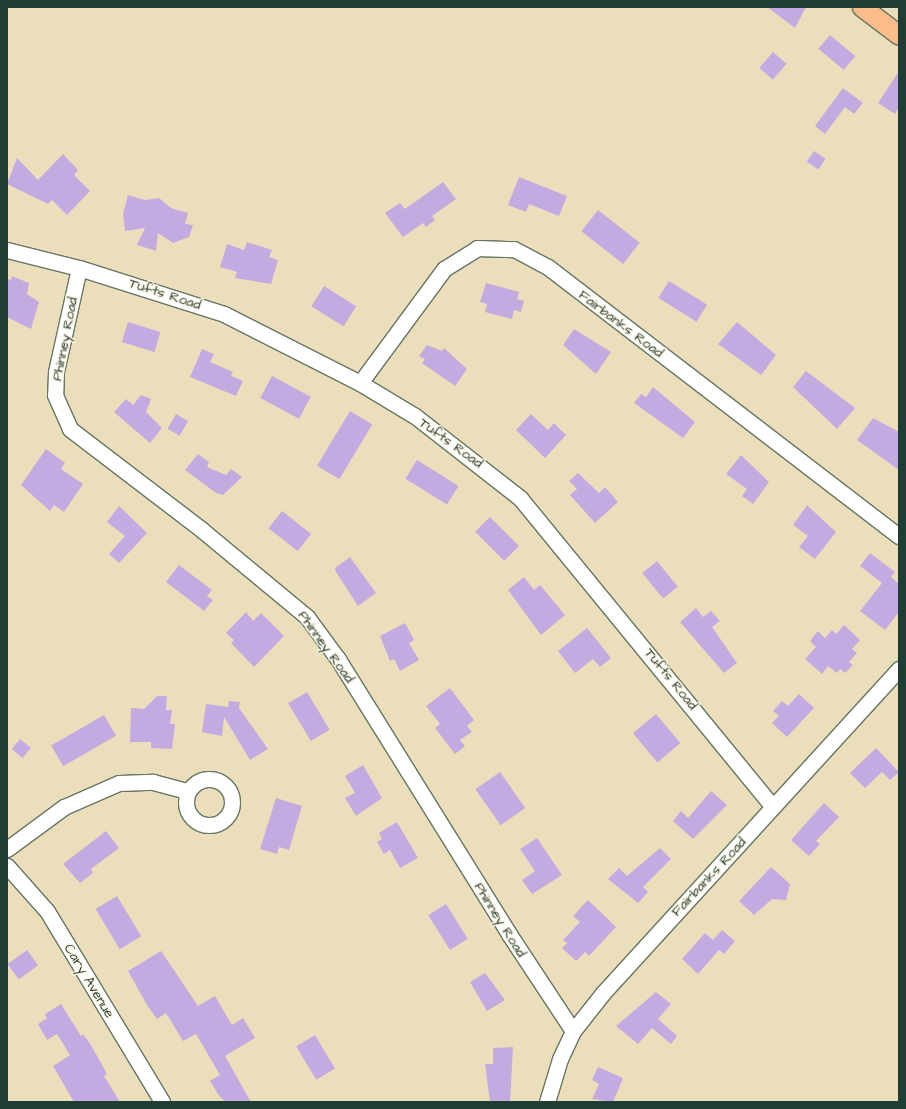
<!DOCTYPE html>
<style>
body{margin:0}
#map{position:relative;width:906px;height:1109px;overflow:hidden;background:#ebdfbb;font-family:"Architects Daughter",sans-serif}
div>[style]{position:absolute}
.building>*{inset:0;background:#c3abe2;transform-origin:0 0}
.roads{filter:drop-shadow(1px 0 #667663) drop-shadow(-1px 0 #667663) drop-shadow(0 1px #667663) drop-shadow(0 -1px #667663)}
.minor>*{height:15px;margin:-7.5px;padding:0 7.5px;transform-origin:7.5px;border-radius:7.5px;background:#fff}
.minor>.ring{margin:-7.5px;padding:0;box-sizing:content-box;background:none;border:15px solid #fff;border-radius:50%}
.major>*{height:19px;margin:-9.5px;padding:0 9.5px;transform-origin:9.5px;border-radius:9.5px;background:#f9bc8a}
span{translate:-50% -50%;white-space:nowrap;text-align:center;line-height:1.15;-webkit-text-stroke:3px #fcf5e5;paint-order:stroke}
.street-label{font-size:14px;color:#1f3d34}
.frame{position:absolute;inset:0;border:8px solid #1f3d34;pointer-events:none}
</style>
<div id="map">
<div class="building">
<i style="clip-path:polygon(767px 7px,806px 7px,795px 28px)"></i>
<i style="left:830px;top:35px;width:33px;height:18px;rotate:40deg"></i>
<i style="left:773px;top:52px;width:18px;height:21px;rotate:41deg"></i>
<i style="clip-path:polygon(899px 71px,899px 107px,895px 114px,878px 103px)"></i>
<i style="clip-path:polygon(843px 88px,863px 103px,854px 114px,845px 107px,825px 134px,815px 126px)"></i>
<i style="left:814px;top:151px;width:14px;height:13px;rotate:34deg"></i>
<i style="clip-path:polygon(63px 154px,78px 170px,74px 175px,90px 191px,67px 215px,52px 200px,48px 204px,7px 184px,17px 158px,38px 180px)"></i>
<i style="clip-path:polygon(519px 177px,567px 196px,559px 216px,529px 204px,526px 212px,508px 205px)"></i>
<i style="clip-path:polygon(443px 182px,456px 199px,432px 216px,435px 220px,426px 227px,423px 223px,403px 237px,385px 213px,400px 203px,405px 209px)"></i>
<i style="clip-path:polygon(128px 195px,145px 200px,159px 198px,171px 208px,188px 213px,185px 224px,193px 225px,189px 237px,173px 243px,158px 233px,156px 251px,137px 245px,145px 228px,125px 231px,123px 214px)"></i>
<i style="left:598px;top:210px;width:53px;height:27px;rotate:38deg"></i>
<i style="clip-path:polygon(247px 242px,272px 250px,269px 257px,278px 260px,271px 284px,235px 278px,237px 272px,220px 267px,227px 244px,244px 250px)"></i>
<i style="clip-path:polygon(12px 276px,29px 283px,27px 294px,39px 302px,31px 329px,7px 317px,7px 279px,11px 280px)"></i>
<i style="left:669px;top:281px;width:45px;height:20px;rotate:32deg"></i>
<i style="clip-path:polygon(486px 283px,519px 292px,517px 299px,524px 301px,521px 312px,514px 310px,512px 319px,485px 312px,487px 304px,480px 302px)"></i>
<i style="left:324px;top:286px;width:38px;height:24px;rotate:32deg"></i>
<i style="left:128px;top:322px;width:34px;height:21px;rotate:17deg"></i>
<i style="clip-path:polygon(737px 322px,776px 355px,761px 375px,718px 344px)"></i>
<i style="clip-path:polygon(574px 329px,611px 352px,596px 374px,563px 345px)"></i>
<i style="clip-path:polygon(427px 345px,442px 351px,444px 348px,467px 369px,455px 386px,422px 363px,425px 359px,419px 356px)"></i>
<i style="clip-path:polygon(202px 349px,214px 354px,210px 362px,233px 372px,231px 376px,243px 381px,236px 396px,190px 377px)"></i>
<i style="clip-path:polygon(806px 371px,855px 408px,837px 429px,793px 387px)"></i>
<i style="left:272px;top:376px;width:44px;height:25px;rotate:28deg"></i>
<i style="clip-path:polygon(653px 387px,695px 422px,683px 438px,634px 403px,641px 394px,646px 397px)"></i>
<i style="clip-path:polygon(141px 395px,151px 399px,146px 412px,162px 428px,150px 443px,114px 412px,126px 399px,133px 405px)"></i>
<i style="left:350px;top:411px;width:26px;height:64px;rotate:31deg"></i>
<i style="left:176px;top:414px;width:14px;height:17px;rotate:30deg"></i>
<i style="clip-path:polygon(531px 414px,548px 430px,554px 423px,566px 435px,545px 458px,516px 430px)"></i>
<i style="clip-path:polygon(873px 418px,899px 432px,899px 470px,857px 440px)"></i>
<i style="clip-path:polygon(46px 449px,65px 463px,61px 469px,83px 484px,64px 512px,54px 505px,50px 511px,21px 485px)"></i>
<i style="clip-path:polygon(198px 454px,209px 462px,207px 467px,226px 475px,231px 469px,242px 477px,223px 495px,216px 493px,185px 470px)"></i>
<i style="clip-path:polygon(741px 455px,769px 482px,753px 504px,742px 496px,747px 489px,726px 474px)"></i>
<i style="left:417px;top:460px;width:49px;height:22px;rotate:32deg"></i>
<i style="clip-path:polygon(578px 473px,599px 493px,605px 487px,618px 502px,595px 523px,570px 495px,577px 489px,569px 481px)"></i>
<i style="clip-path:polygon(807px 505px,836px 532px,815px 559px,799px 547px,808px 536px,793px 525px)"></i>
<i style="clip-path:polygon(119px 506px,147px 533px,119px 563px,109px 554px,125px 536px,107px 522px)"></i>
<i style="left:282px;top:511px;width:37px;height:22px;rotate:38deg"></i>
<i style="left:490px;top:517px;width:41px;height:21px;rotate:45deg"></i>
<i style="clip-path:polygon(870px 553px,895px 572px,891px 577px,899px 584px,899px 612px,885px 630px,860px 611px,882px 583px,860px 566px)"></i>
<i style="clip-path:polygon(350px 557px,376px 593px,358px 606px,336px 572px,335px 568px)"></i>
<i style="left:657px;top:561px;width:33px;height:19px;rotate:51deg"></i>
<i style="clip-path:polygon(179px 565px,212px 590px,207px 596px,213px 600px,204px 611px,166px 582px)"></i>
<i style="clip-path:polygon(524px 577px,534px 590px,540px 585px,565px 615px,541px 635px,508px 590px)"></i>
<i style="clip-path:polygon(696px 608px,703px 617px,711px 611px,720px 621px,712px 627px,737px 663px,724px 673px,680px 622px)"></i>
<i style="clip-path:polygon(246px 612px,253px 621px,261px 613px,284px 636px,254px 667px,231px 643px,234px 640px,226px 633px)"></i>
<i style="clip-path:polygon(405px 623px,414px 640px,409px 643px,419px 660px,400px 671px,394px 659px,390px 661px,380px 636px)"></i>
<i style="clip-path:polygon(844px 625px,860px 640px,852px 649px,857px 653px,849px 662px,853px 665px,845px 673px,840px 669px,837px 673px,828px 666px,822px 674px,805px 659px,816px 647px,810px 641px,818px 631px,825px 638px,832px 630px,836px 634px)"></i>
<i style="clip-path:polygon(587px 628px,611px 658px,600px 667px,593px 659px,575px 673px,558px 651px)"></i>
<i style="clip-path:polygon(450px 688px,474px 720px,467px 726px,472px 732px,460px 740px,465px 746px,455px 754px,435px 728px,440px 724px,426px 706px)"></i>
<i style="left:307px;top:692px;width:44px;height:22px;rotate:59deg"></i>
<i style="clip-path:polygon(799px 694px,814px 708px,787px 737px,772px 723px,779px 716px,773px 711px,782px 701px,788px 706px)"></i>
<i style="clip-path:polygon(157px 696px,167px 696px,166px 710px,172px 710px,170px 724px,175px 724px,172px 749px,151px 748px,151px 742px,130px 742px,131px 708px,144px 709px)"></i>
<i style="clip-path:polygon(229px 701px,240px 702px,239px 708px,268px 749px,250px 760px,224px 717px,222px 736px,202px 732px,206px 704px,228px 707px)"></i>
<i style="left:656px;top:714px;width:38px;height:30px;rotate:50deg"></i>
<i style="left:104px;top:715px;width:24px;height:61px;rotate:60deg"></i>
<i style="left:20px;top:739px;width:14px;height:13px;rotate:39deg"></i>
<i style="clip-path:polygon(876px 748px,899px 772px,890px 780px,882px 772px,865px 788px,850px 773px)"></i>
<i style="clip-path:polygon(363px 765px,382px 798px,356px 816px,345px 798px,355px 793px,345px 776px)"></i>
<i style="left:500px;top:772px;width:44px;height:30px;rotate:55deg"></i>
<i style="clip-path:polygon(711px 791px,727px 805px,693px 839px,673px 821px,681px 811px,688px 818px)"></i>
<i style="clip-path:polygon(276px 798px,302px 806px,289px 850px,279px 847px,277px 854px,260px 849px)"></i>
<i style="clip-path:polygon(824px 803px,839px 817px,816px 841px,820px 844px,809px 856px,791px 840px)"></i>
<i style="clip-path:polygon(397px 822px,418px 858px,400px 868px,390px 850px,384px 854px,377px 842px,382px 839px,379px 833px)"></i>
<i style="clip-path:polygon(106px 831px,119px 848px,91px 869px,93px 873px,80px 883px,63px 864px)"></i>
<i style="clip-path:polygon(537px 838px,562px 875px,532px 894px,522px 880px,535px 871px,520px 849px)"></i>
<i style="clip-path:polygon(660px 848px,671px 859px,643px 887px,648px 892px,638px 903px,608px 879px,619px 868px,627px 876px)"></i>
<i style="clip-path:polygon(771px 867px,790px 884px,786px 900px,772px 899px,754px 915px,739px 901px)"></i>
<i style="left:117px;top:896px;width:47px;height:25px;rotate:59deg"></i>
<i style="clip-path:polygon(588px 900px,616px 927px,589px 956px,585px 952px,576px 961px,562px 948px,567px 943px,563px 940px,580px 922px,573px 916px)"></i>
<i style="left:446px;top:904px;width:41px;height:21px;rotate:58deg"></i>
<i style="clip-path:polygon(722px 930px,735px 941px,724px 954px,719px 950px,698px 974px,682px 959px,705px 933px,713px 940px)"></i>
<i style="left:27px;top:950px;width:19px;height:24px;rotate:54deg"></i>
<i style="clip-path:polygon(161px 951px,198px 1006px,215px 996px,232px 1025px,243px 1018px,255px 1038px,225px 1056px,251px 1102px,226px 1102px,220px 1097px,210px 1081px,220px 1075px,196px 1034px,183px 1041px,166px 1013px,157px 1019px,147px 1005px,128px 971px)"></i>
<i style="clip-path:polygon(485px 973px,505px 1000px,487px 1011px,470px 982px)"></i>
<i style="clip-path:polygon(656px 992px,671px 1004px,658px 1019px,677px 1036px,671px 1044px,652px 1028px,638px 1044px,616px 1026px)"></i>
<i style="clip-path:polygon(61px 1004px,81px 1036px,83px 1034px,91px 1045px,107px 1074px,104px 1076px,120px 1102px,74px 1102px,53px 1066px,70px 1055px,57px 1034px,47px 1040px,38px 1024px,47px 1018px,45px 1014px)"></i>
<i style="left:315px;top:1035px;width:39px;height:22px;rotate:59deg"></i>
<i style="clip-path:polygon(513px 1047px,510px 1102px,490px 1102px,485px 1064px,493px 1064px,493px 1048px)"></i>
<i style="clip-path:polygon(598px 1067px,623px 1078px,613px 1102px,592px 1099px,599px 1084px,592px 1080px)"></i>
</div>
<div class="roads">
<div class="minor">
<i style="left:7px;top:250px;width:74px;rotate:14deg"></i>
<i style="left:79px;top:268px;width:152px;rotate:17.6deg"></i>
<i style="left:224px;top:314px;width:153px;rotate:26.9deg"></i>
<i style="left:360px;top:383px;width:64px;rotate:31deg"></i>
<i style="left:415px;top:416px;width:133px;rotate:38deg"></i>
<i style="left:520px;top:498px;width:399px;rotate:50.7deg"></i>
<i style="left:79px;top:268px;width:107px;rotate:102.5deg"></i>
<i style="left:56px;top:372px;width:23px;rotate:92deg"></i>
<i style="left:55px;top:395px;width:37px;rotate:66deg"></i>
<i style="left:70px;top:429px;width:166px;rotate:37.4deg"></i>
<i style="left:202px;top:530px;width:136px;rotate:39.6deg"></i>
<i style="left:307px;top:617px;width:52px;rotate:53.6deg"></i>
<i style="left:338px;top:659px;width:324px;rotate:58.1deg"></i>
<i style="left:509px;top:934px;width:116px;rotate:56.6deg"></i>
<i style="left:360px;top:383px;width:142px;rotate:-53.6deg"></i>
<i style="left:444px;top:269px;width:39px;rotate:-32deg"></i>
<i style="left:477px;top:248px;width:37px;rotate:2deg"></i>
<i style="left:514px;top:249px;width:38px;rotate:28deg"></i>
<i style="left:548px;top:267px;width:442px;rotate:37.5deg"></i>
<i class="ring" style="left:186px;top:779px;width:31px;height:31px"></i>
<i style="left:7px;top:849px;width:71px;rotate:-36.4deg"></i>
<i style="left:64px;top:807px;width:60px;rotate:-23.6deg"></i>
<i style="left:119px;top:783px;width:34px;rotate:-2deg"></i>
<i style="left:153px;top:782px;width:34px;rotate:15deg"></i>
<i style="left:7px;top:866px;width:60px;rotate:48.4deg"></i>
<i style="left:47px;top:911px;width:223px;rotate:58.9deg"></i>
<i style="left:547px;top:1102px;width:45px;rotate:-73.2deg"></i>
<i style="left:560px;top:1059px;width:31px;rotate:-65deg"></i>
<i style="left:573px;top:1031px;width:48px;rotate:-51.7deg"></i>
<i style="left:603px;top:993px;width:439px;rotate:-47.6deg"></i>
</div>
<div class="major">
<i style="left:862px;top:7px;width:46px;rotate:37.1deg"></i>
</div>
</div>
<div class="street-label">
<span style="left:165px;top:294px;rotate:18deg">Tufts Road</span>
<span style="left:621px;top:324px;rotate:37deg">Fairbanks Road</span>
<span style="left:65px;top:339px;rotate:-79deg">Phinney Road</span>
<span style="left:451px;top:443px;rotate:36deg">Tufts Road</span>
<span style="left:326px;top:647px;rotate:54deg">Phinney Road</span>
<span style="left:671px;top:679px;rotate:51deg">Tufts Road</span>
<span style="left:709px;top:877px;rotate:-47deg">Fairbanks Road</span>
<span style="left:500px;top:920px;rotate:58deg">Phinney Road</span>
<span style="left:89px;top:981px;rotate:59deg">Cary Avenue</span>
</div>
<div class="frame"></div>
</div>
